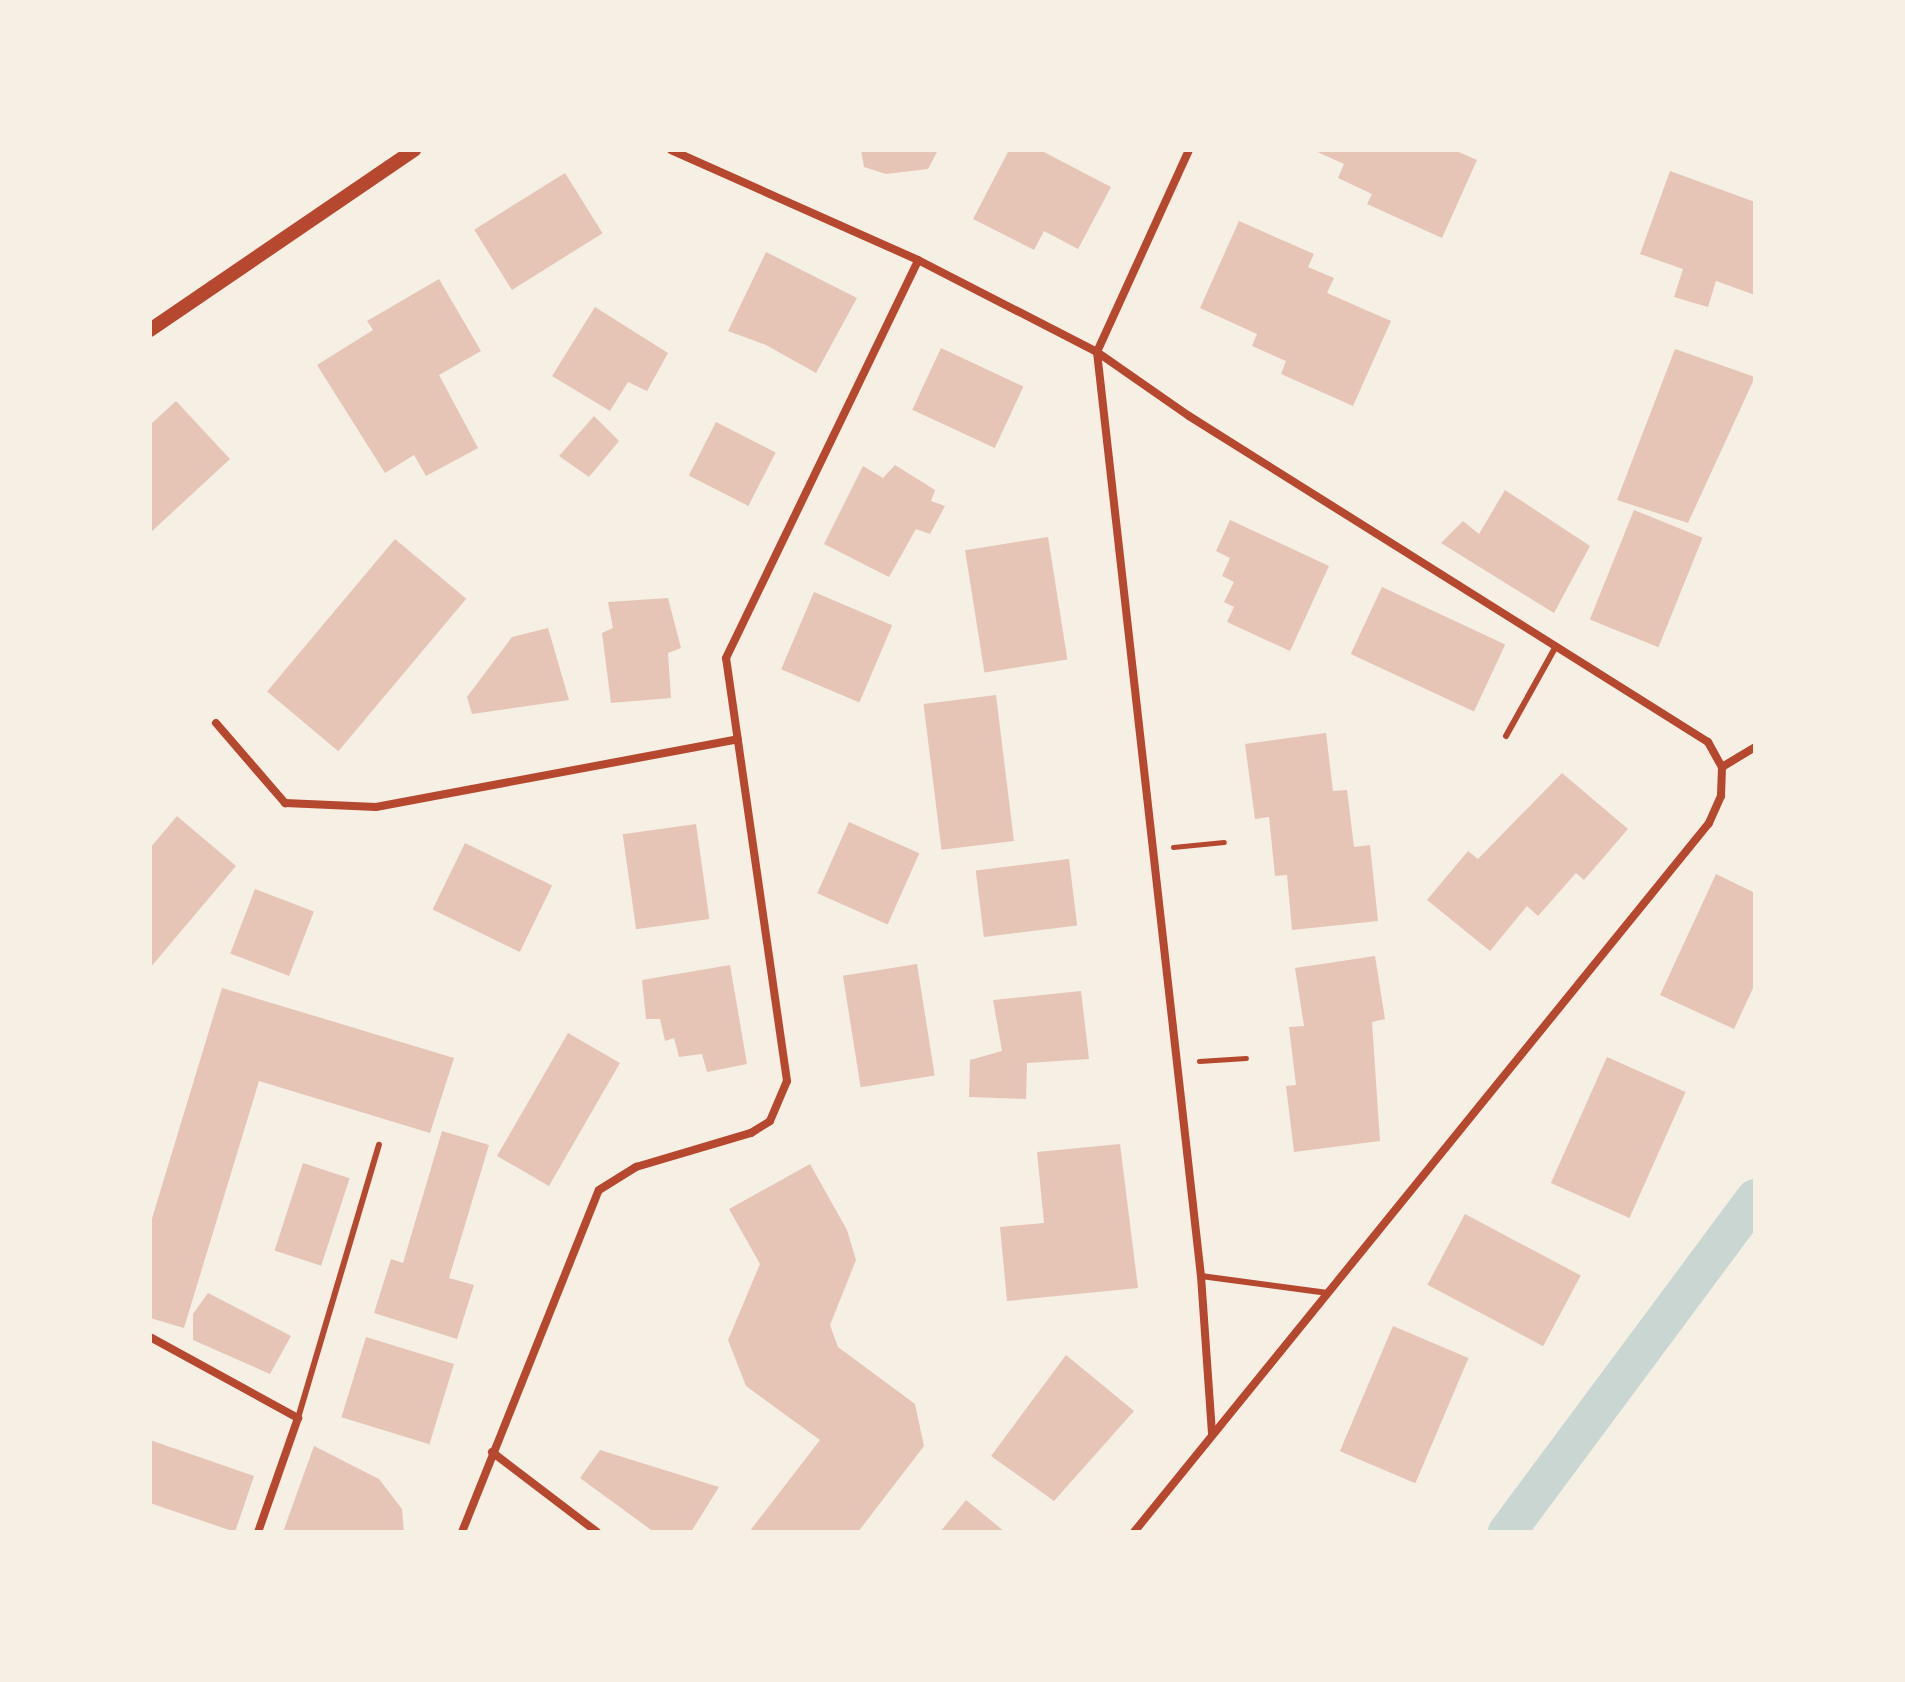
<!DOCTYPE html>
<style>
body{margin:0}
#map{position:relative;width:1905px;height:1682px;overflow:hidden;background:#f6efe4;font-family:Roboto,sans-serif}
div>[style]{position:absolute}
.canal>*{height:38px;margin:-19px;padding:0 19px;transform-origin:19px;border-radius:19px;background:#c9d6d2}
.building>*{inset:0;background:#e6c5b7;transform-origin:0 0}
.path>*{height:5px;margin:-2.5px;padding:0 2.5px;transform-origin:2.5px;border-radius:2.5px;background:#b5482f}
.service>*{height:6px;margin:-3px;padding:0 3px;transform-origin:3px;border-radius:3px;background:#b5482f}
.minor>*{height:8px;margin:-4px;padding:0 4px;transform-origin:4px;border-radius:4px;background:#b5482f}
.tertiary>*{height:14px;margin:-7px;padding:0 7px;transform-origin:7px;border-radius:7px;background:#b5482f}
span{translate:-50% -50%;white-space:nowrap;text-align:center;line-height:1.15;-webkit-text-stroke:6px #f6efe4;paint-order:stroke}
.frame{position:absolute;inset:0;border:152px solid #f6efe4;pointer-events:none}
</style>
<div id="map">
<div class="canal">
<i style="left:1507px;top:1532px;width:416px;rotate:-53.4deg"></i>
</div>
<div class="building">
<i style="clip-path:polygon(861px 150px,938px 150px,928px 169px,886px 174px,864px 167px)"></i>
<i style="clip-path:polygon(1009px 150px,1040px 150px,1111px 187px,1078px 249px,1044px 231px,1034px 250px,973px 219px)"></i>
<i style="clip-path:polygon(1313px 150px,1454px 150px,1477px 160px,1442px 238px,1367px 204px,1372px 194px,1338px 178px,1344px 164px)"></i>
<i style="clip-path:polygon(1670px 171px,1755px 202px,1755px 295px,1716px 281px,1708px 307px,1674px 297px,1683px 269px,1640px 254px)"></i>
<i style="left:565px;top:173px;width:71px;height:107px;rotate:58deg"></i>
<i style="clip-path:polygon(1239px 221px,1314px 254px,1308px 267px,1334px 278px,1327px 293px,1391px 321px,1353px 406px,1281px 374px,1286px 361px,1252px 346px,1257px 334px,1200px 308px)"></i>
<i style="clip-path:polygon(766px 252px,857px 298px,816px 373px,766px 345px,728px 331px)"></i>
<i style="clip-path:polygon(439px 279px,481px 351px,439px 375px,478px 448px,426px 476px,414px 455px,385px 473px,317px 365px,373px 330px,367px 321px)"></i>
<i style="clip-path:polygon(595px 307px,668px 353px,647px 391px,628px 382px,610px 411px,552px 376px)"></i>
<i style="left:941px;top:348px;width:91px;height:68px;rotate:25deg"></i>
<i style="clip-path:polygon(1675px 349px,1755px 377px,1688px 523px,1617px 500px)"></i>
<i style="clip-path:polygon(176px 401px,230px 459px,150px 533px,150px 425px)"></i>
<i style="clip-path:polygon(594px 416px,619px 441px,589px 477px,559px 456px)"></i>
<i style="left:716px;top:422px;width:67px;height:60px;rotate:27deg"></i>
<i style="clip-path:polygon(895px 465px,935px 490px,931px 501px,945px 506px,930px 534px,916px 529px,889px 577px,824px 544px,863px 466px,883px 478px)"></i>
<i style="clip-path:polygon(1505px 490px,1590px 546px,1554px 613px,1441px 543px,1463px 521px,1479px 534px)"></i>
<i style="left:1634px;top:510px;width:74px;height:118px;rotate:22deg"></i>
<i style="clip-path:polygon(1230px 520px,1329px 566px,1290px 651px,1227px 622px,1234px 607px,1224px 602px,1234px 582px,1222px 576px,1230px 558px,1216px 551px)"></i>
<i style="left:1048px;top:537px;width:124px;height:84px;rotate:81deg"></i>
<i style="left:395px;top:539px;width:93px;height:199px;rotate:40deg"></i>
<i style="left:1382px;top:587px;width:136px;height:74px;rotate:25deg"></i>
<i style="left:814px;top:592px;width:85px;height:84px;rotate:23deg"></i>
<i style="clip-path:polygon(668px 598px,681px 648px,668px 653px,671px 698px,611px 703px,602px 633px,613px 628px,608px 602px)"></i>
<i style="clip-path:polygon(548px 628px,569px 700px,472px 714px,467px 697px,512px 637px)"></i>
<i style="left:996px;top:695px;width:147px;height:73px;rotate:83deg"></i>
<i style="clip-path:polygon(1326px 733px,1333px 791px,1347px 790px,1354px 847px,1370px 845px,1378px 921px,1292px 930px,1287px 875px,1275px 876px,1269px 817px,1255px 819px,1245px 744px)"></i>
<i style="clip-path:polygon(1562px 773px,1628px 829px,1584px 880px,1576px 873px,1538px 916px,1527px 906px,1490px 951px,1427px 900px,1468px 851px,1478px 859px)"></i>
<i style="clip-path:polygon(177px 816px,236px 866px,150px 968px,150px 848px)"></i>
<i style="left:849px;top:822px;width:77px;height:78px;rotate:24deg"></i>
<i style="left:696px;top:824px;width:96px;height:74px;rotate:82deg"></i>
<i style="left:465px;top:843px;width:97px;height:74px;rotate:26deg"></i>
<i style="left:1069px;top:859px;width:67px;height:94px;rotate:83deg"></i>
<i style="clip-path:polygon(1716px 874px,1755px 893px,1755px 984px,1734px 1029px,1660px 995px)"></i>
<i style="left:255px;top:889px;width:63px;height:69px;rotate:21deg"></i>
<i style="clip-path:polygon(1375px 956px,1385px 1019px,1372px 1022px,1380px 1141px,1294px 1152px,1286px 1086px,1296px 1085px,1289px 1027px,1304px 1026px,1295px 968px)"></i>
<i style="left:917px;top:964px;width:113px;height:75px;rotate:81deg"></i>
<i style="clip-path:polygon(730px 965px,747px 1064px,707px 1072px,702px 1054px,679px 1057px,674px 1038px,665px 1041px,660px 1019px,646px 1019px,642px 980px)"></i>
<i style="clip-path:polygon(222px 988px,454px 1058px,430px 1133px,259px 1081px,184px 1328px,150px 1318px,150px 1225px)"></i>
<i style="clip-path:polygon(1081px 991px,1089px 1059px,1027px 1063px,1026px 1099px,969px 1097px,970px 1060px,1002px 1051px,993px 1000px)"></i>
<i style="left:568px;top:1033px;width:60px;height:142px;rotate:30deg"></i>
<i style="left:1607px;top:1057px;width:86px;height:138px;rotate:24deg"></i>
<i style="clip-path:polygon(442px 1131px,489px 1145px,449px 1278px,474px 1285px,457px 1339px,374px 1313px,391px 1259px,403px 1263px)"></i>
<i style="clip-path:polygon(1120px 1144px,1138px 1288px,1007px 1301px,1000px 1227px,1044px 1223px,1037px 1152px)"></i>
<i style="left:303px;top:1163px;width:49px;height:92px;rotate:18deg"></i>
<i style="clip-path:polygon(810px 1164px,847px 1230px,856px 1260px,830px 1325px,838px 1347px,915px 1404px,924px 1446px,858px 1532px,749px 1532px,820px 1440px,746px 1386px,728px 1340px,760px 1264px,729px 1209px)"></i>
<i style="left:1465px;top:1214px;width:131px;height:80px;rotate:28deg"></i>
<i style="clip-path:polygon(208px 1293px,291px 1336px,270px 1374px,193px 1340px,193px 1314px)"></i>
<i style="left:1393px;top:1326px;width:82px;height:136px;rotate:23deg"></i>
<i style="left:366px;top:1337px;width:92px;height:84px;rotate:17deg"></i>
<i style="clip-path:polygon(1066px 1355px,1134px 1411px,1054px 1501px,991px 1456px)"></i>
<i style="clip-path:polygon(150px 1440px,254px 1476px,235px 1532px,150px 1503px)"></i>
<i style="clip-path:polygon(314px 1446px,379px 1479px,402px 1509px,404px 1532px,283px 1532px)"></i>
<i style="clip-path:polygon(600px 1450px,719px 1487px,691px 1532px,654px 1532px,580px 1478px)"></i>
<i style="clip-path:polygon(966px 1500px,1005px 1532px,940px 1532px)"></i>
</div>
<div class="path">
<i style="left:1173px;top:847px;width:51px;rotate:-5.6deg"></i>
<i style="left:1199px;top:1061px;width:47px;rotate:-3.7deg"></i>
</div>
<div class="service">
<i style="left:1506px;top:736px;width:103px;rotate:-60.9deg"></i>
<i style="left:1201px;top:1276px;width:128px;rotate:7.6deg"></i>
<i style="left:298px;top:1418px;width:285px;rotate:-73.5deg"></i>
</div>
<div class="minor">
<i style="left:671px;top:150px;width:270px;rotate:24deg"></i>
<i style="left:918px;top:260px;width:201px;rotate:27.2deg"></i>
<i style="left:1097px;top:352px;width:112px;rotate:34.8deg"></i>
<i style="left:1189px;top:416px;width:613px;rotate:32.13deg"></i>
<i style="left:1708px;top:742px;width:29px;rotate:61deg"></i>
<i style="left:1722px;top:767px;width:29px;rotate:92deg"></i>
<i style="left:1721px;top:796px;width:30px;rotate:114deg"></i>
<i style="left:1709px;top:823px;width:913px;rotate:129.04deg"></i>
<i style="left:1189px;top:150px;width:222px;rotate:114.5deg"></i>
<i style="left:1097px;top:352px;width:930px;rotate:83.58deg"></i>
<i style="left:1201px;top:1276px;width:157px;rotate:86deg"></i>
<i style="left:216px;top:723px;width:106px;rotate:49.2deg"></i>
<i style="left:285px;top:803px;width:91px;rotate:2.5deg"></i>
<i style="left:376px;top:807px;width:368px;rotate:-10.6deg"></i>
<i style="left:1722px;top:767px;width:39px;rotate:-31deg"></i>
<i style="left:150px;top:1337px;width:169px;rotate:28.7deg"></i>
<i style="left:298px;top:1418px;width:121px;rotate:109.3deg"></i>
<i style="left:492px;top:1452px;width:132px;rotate:37.3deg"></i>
<i style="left:462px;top:1532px;width:368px;rotate:-68.2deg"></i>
<i style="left:599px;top:1190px;width:44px;rotate:-31.9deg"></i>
<i style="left:636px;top:1167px;width:120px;rotate:-16.5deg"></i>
<i style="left:751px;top:1133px;width:22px;rotate:-32deg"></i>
<i style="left:770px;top:1121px;width:43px;rotate:-67deg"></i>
<i style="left:787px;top:1081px;width:427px;rotate:-98.2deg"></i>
<i style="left:726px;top:658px;width:442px;rotate:-64.2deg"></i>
</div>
<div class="tertiary">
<i style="left:150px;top:330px;width:320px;rotate:-34.3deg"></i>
</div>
<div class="frame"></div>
</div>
